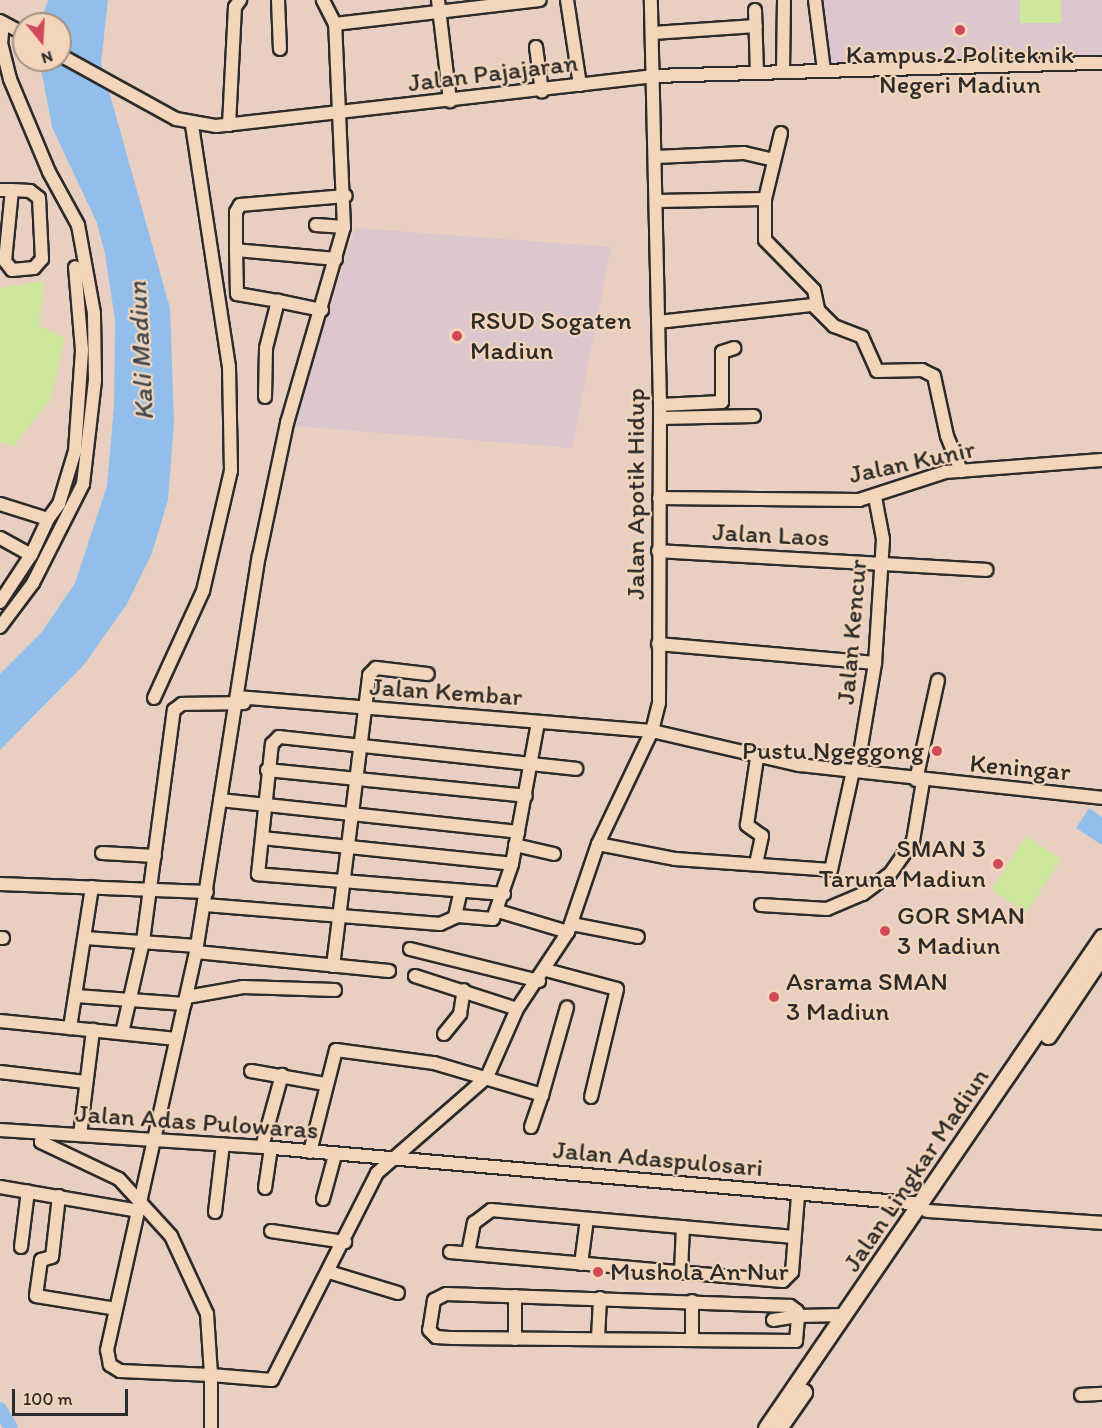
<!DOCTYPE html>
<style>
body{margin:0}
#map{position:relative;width:1102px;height:1428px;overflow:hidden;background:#e9cfc2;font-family:Itim,sans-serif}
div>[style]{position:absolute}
.built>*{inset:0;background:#dcc7cd;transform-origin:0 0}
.green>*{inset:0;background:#cde79d;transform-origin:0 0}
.water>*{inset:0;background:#92beeb}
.river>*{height:14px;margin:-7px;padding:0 7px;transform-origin:7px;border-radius:7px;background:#92beeb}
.roads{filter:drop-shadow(2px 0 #2b2b2b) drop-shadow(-2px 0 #2b2b2b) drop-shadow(0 2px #2b2b2b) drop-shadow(0 -2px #2b2b2b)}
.minor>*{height:12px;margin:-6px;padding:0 6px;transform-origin:6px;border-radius:6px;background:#f3d5b9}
.major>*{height:15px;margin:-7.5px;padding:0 7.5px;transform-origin:7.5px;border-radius:7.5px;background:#f3d5b9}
.dots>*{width:16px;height:16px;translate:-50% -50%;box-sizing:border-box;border:3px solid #f3d5b9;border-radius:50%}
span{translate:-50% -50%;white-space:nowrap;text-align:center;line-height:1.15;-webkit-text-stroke:4.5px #f3d5b9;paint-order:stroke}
.poi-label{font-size:26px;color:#2b2b2b}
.left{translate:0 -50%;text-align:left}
.right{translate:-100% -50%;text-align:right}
.street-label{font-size:26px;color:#2b2b2b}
.water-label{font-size:27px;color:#404851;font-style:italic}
.north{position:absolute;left:12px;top:12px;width:60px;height:60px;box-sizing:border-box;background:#f3d5b9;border:2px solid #a39180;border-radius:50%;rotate:162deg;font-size:16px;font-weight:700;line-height:24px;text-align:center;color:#2b2b2b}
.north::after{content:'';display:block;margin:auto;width:21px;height:27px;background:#d1495b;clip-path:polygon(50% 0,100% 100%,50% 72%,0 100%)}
.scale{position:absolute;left:12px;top:1389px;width:116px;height:27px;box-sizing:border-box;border:3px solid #2b2b2b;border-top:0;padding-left:8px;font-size:18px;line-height:21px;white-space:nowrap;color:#2b2b2b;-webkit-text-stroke:4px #f3d5b9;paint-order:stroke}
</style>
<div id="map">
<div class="built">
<i style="left:814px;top:0;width:288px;height:67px"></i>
<i style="clip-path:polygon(355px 228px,611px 247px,572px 448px,293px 426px)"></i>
</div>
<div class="green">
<i style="left:1020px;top:0;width:41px;height:23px"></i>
<i style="clip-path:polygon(44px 281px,39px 325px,65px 338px,51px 399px,13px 447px,0 442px,0 288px)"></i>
<i style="left:1026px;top:836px;width:42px;height:64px;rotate:33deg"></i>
</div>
<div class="water">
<i style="clip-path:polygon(48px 0,108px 0,101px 63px,170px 308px,174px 423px,168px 500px,152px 553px,127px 604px,83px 666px,0 750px,0 674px,42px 632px,75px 583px,107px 486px,114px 406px,115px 320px,105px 254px,97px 223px,52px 127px,42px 74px,41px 60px,60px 60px,60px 24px,40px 24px)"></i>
<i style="clip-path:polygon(1089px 808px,1102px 817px,1102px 845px,1076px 828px)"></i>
</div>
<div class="river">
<i style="left:0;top:1409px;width:22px;rotate:60deg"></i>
</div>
<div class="roads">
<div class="minor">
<i style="left:278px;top:0;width:49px;rotate:87.7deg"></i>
<i style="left:438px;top:0;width:102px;rotate:83.2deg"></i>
<i style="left:567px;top:0;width:86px;rotate:81.3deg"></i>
<i style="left:815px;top:0;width:71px;rotate:82.7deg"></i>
<i style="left:755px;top:10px;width:62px;rotate:88.2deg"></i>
<i style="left:0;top:21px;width:27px;rotate:28deg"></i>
<i style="left:335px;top:24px;width:206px;rotate:-6.7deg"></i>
<i style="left:653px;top:33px;width:103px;rotate:-3.9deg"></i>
<i style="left:536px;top:47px;width:45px;rotate:82.4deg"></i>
<i style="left:60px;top:55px;width:132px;rotate:28.9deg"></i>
<i style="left:176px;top:119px;width:41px;rotate:9.9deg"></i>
<i style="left:216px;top:126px;width:441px;rotate:-6.5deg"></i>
<i style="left:654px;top:76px;width:448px;rotate:-1.7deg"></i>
<i style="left:783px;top:71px;width:71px;rotate:-89.2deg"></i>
<i style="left:229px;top:125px;width:118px;rotate:-87.1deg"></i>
<i style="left:235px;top:7px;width:9px;rotate:-54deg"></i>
<i style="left:781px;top:133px;width:68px;rotate:103.6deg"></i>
<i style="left:765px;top:199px;width:41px;rotate:90deg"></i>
<i style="left:765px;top:240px;width:70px;rotate:45.6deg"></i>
<i style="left:814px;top:290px;width:19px;rotate:78deg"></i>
<i style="left:656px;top:157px;width:88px;rotate:-2.6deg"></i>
<i style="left:744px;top:153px;width:31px;rotate:13deg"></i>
<i style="left:0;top:190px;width:12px"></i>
<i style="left:12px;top:190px;width:18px;rotate:3deg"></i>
<i style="left:30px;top:191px;width:11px;rotate:38deg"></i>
<i style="left:39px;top:198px;width:61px;rotate:87.2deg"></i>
<i style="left:42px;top:259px;width:12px;rotate:132deg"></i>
<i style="left:34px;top:268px;width:22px;rotate:175deg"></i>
<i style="left:12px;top:270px;width:11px;rotate:-128deg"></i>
<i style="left:5px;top:261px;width:71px;rotate:-84.4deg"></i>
<i style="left:656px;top:201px;width:109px;rotate:-1.1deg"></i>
<i style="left:316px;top:225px;width:28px;rotate:4deg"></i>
<i style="left:236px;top:250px;width:44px;rotate:88.7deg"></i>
<i style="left:237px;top:294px;width:42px;rotate:9.7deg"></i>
<i style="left:336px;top:259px;width:100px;rotate:-174.9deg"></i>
<i style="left:236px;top:250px;width:38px;rotate:-90deg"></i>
<i style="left:236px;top:212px;width:8px;rotate:-60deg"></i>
<i style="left:240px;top:205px;width:106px;rotate:-4.9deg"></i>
<i style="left:658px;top:322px;width:156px;rotate:-6.3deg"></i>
<i style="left:813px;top:305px;width:30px;rotate:45deg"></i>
<i style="left:834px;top:326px;width:30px;rotate:21deg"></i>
<i style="left:862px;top:337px;width:37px;rotate:66deg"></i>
<i style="left:877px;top:371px;width:45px;rotate:-1.3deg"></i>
<i style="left:922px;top:370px;width:13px;rotate:27deg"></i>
<i style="left:934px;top:376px;width:61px;rotate:77.8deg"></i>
<i style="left:947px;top:436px;width:38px;rotate:68deg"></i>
<i style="left:265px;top:397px;width:49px;rotate:-88.8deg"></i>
<i style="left:266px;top:348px;width:49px;rotate:-75.7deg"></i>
<i style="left:278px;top:301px;width:45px;rotate:11.6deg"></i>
<i style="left:660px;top:405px;width:62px;rotate:-2.8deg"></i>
<i style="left:722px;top:402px;width:50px;rotate:-90deg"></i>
<i style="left:722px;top:352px;width:13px;rotate:-18deg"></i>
<i style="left:660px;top:418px;width:94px;rotate:-1.2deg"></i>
<i style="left:659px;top:498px;width:200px;rotate:0.6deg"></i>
<i style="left:859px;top:500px;width:90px;rotate:-18deg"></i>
<i style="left:945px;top:472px;width:157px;rotate:-4.4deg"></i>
<i style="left:0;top:504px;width:50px;rotate:17.4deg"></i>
<i style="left:48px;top:519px;width:40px;rotate:115deg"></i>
<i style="left:31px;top:555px;width:35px;rotate:-151deg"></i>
<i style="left:48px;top:519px;width:19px;rotate:-54deg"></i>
<i style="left:59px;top:504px;width:55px;rotate:-73.2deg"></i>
<i style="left:75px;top:451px;width:101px;rotate:-86deg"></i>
<i style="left:82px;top:350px;width:83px;rotate:-94.8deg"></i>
<i style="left:658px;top:551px;width:329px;rotate:3.3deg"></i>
<i style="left:0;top:602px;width:56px;rotate:-56.6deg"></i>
<i style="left:0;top:627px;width:55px;rotate:-53.1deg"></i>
<i style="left:33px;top:583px;width:111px;rotate:-63.2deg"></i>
<i style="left:83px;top:484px;width:105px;rotate:-83.4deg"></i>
<i style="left:95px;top:380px;width:67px;rotate:-90.9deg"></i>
<i style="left:94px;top:313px;width:89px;rotate:-100.3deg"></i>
<i style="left:78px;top:225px;width:60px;rotate:-118.7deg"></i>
<i style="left:49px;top:172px;width:101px;rotate:-112.8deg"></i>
<i style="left:10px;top:79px;width:37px;rotate:-104deg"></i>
<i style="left:1px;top:43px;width:20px;rotate:-84deg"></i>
<i style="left:658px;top:644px;width:218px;rotate:5deg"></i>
<i style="left:237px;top:697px;width:416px;rotate:4.7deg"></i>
<i style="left:652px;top:731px;width:151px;rotate:13deg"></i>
<i style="left:799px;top:765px;width:305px;rotate:6.2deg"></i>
<i style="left:154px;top:698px;width:118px;rotate:-65.4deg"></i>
<i style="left:203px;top:591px;width:123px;rotate:-76.9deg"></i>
<i style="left:231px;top:471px;width:104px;rotate:-91.1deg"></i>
<i style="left:229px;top:367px;width:246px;rotate:-98.7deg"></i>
<i style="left:267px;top:770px;width:260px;rotate:5.7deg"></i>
<i style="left:857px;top:771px;width:109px;rotate:-80.5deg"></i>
<i style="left:875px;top:663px;width:124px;rotate:-86.3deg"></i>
<i style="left:883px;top:539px;width:43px;rotate:-100.8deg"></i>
<i style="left:916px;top:780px;width:102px;rotate:-77.6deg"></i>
<i style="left:220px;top:800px;width:300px;rotate:6.1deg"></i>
<i style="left:262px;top:838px;width:251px;rotate:5.9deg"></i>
<i style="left:598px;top:844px;width:78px;rotate:11deg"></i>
<i style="left:675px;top:859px;width:156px;rotate:4deg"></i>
<i style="left:831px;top:870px;width:101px;rotate:-77.5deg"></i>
<i style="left:515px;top:845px;width:40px;rotate:13deg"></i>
<i style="left:102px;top:853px;width:53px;rotate:3.2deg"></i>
<i style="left:756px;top:864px;width:29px;rotate:-78deg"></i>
<i style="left:762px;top:836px;width:19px;rotate:-144deg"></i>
<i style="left:747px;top:825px;width:68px;rotate:-81.5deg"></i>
<i style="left:0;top:884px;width:207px;rotate:2.2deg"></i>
<i style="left:92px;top:887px;width:143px;rotate:98.9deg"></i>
<i style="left:70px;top:1028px;width:107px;rotate:5.9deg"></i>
<i style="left:504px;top:894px;width:247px;rotate:-175.4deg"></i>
<i style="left:258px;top:874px;width:131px;rotate:-83.9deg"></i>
<i style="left:272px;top:744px;width:10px;rotate:-45deg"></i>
<i style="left:279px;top:737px;width:299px;rotate:6.1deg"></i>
<i style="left:205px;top:905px;width:236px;rotate:4.6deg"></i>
<i style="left:440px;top:924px;width:20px;rotate:-24deg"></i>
<i style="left:458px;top:916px;width:35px;rotate:5deg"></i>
<i style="left:493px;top:919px;width:58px;rotate:-70.9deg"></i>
<i style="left:512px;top:864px;width:144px;rotate:-79.6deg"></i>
<i style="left:761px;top:905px;width:66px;rotate:3.5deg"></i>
<i style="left:827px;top:909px;width:39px;rotate:-23deg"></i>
<i style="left:863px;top:894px;width:34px;rotate:-37deg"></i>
<i style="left:890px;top:874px;width:40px;rotate:-55.1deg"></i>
<i style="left:913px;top:841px;width:61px;rotate:-80.5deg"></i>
<i style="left:498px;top:911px;width:73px;rotate:16.7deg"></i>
<i style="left:455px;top:916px;width:26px;rotate:-77deg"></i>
<i style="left:572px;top:924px;width:67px;rotate:11.1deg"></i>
<i style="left:0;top:938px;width:3px"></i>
<i style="left:85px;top:938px;width:112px;rotate:4.1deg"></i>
<i style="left:410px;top:949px;width:133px;rotate:13.9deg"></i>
<i style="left:196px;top:952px;width:194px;rotate:5.6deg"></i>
<i style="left:333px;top:966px;width:293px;rotate:-82.9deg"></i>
<i style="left:369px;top:675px;width:10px;rotate:-45deg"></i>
<i style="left:376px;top:668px;width:52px;rotate:6.6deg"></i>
<i style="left:546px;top:970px;width:73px;rotate:15deg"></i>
<i style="left:617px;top:989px;width:111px;rotate:103.5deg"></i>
<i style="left:415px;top:976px;width:107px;rotate:17.9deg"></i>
<i style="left:76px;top:996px;width:109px;rotate:4.2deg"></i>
<i style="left:187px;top:997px;width:57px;rotate:-10.1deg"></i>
<i style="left:243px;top:987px;width:92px;rotate:1.9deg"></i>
<i style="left:0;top:1021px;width:70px;rotate:5.7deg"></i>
<i style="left:122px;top:1033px;width:94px;rotate:-77.1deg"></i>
<i style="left:143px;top:941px;width:233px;rotate:-82.4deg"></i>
<i style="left:174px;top:710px;width:10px;rotate:-37deg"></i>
<i style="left:182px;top:704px;width:62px;rotate:-0.9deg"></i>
<i style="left:444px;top:1034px;width:26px;rotate:-51deg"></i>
<i style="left:460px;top:1014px;width:24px;rotate:-81deg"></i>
<i style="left:251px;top:1071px;width:75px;rotate:10deg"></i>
<i style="left:0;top:1072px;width:86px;rotate:6.7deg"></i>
<i style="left:531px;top:1127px;width:34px;rotate:-71deg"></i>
<i style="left:0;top:1130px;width:263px;rotate:3.7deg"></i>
<i style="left:262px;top:1147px;width:662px;rotate:4.94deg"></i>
<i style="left:43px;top:1133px;width:9px;rotate:103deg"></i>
<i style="left:41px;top:1142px;width:86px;rotate:25.4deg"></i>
<i style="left:119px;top:1179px;width:77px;rotate:47.6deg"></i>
<i style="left:171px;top:1236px;width:86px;rotate:65.2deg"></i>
<i style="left:207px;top:1314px;width:61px;rotate:86.2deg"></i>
<i style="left:211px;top:1375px;width:61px;rotate:4.7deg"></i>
<i style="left:272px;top:1380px;width:232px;rotate:-63.1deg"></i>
<i style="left:377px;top:1173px;width:146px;rotate:-41.1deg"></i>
<i style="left:487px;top:1077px;width:74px;rotate:-66.2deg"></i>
<i style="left:517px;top:1009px;width:92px;rotate:-56.5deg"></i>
<i style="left:568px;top:932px;width:93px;rotate:-71.2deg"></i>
<i style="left:598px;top:844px;width:125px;rotate:-64.5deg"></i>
<i style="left:652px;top:731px;width:29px;rotate:-76deg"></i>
<i style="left:659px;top:703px;width:298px;rotate:-89.8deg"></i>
<i style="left:660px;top:405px;width:405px;rotate:-91.3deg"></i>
<i style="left:80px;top:1135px;width:106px;rotate:-82.9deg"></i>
<i style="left:262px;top:1147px;width:75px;rotate:-74.5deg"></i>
<i style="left:310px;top:1152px;width:105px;rotate:-75.7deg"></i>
<i style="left:336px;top:1050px;width:99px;rotate:7.6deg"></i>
<i style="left:434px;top:1063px;width:113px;rotate:16.5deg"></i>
<i style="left:542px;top:1095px;width:91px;rotate:-74.1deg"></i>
<i style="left:0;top:1187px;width:141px;rotate:9.8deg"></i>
<i style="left:265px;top:1188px;width:40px;rotate:-81.5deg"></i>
<i style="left:59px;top:1196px;width:61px;rotate:96.5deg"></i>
<i style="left:52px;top:1257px;width:11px;rotate:165deg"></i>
<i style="left:41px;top:1260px;width:36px;rotate:98deg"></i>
<i style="left:36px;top:1296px;width:81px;rotate:9.2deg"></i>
<i style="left:323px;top:1199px;width:46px;rotate:-74.7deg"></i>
<i style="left:927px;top:1211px;width:175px;rotate:3.9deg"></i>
<i style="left:215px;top:1212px;width:68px;rotate:-83.3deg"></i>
<i style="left:271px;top:1231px;width:75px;rotate:8.5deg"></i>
<i style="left:21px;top:1247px;width:56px;rotate:-82.9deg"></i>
<i style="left:450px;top:1252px;width:334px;rotate:5deg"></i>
<i style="left:783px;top:1281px;width:13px;rotate:-45deg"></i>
<i style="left:792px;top:1272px;width:77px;rotate:-85.5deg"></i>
<i style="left:468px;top:1253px;width:31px;rotate:-79deg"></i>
<i style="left:474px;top:1223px;width:21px;rotate:-37deg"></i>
<i style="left:491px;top:1210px;width:304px;rotate:5.1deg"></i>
<i style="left:581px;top:1264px;width:45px;rotate:-82.4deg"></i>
<i style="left:329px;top:1272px;width:72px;rotate:16.9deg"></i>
<i style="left:681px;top:1272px;width:45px;rotate:-87.5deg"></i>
<i style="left:773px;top:1320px;width:25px;rotate:-9deg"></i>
<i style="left:798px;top:1316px;width:5px;rotate:-101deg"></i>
<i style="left:797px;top:1311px;width:9px;rotate:-144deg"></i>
<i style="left:790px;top:1306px;width:344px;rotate:-178deg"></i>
<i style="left:446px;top:1294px;width:13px;rotate:153deg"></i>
<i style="left:434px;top:1300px;width:30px;rotate:99deg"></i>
<i style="left:429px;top:1330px;width:10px;rotate:45deg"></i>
<i style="left:436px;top:1337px;width:16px;rotate:4deg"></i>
<i style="left:452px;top:1338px;width:344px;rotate:0.5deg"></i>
<i style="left:796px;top:1341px;width:25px;rotate:-85deg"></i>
<i style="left:798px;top:1316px;width:47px;rotate:-1.2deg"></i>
<i style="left:515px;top:1339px;width:43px;rotate:-90deg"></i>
<i style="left:598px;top:1339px;width:41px;rotate:-87.2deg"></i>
<i style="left:692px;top:1340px;width:39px;rotate:-90deg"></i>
<i style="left:1081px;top:1395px;width:21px;rotate:-3deg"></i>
<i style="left:211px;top:1428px;width:53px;rotate:-90deg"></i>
<i style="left:211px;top:1375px;width:91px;rotate:-177.5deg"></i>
<i style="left:120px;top:1371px;width:12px;rotate:-149deg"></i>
<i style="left:110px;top:1365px;width:15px;rotate:-101deg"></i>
<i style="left:107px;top:1350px;width:408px;rotate:-77.4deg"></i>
<i style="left:196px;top:952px;width:401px;rotate:-81deg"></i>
<i style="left:259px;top:556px;width:136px;rotate:-78.1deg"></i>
<i style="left:287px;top:423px;width:204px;rotate:-73.8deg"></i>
<i style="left:344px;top:227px;width:203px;rotate:-92.5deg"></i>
<i style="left:335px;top:24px;width:27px;rotate:-117deg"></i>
</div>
<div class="major">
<i style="left:1048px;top:1036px;width:97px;rotate:-56deg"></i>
<i style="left:766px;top:1428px;width:595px;rotate:-55.62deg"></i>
<i style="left:779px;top:1428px;width:44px;rotate:-55.2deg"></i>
</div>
</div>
<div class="dots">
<i style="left:960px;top:30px;background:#d1495b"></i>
<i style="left:457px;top:336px;background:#d1495b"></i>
<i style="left:937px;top:751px;background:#d1495b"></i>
<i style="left:998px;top:864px;background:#d1495b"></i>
<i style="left:885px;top:931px;background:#d1495b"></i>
<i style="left:774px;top:997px;background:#d1495b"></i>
<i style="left:598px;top:1272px;background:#d1495b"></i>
</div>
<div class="poi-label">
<span style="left:960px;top:70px">Kampus 2 Politeknik<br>Negeri Madiun</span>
<span class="left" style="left:470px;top:336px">RSUD Sogaten<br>Madiun</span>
<span class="right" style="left:924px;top:751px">Pustu Ngeggong</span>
<span class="right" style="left:986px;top:864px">SMAN 3<br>Taruna Madiun</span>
<span class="left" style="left:897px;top:931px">GOR SMAN<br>3 Madiun</span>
<span class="left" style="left:786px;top:997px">Asrama SMAN<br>3 Madiun</span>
<span class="left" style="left:610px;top:1272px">Mushola An Nur</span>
</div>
<div class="street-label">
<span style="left:493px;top:73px;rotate:-7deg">Jalan Pajajaran</span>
<span style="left:912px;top:462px;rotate:-12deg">Jalan Kunir</span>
<span style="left:636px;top:494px;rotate:-90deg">Jalan Apotik Hidup</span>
<span style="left:771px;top:535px;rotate:3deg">Jalan Laos</span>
<span style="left:852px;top:632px;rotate:-85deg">Jalan Kencur</span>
<span style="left:446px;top:692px;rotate:4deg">Jalan Kembar</span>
<span style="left:1020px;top:768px;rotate:5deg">Keningar</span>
<span style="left:197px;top:1122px;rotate:4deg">Jalan Adas Pulowaras</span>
<span style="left:658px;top:1159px;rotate:5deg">Jalan Adaspulosari</span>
<span style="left:916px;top:1170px;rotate:-56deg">Jalan Lingkar Madiun</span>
</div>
<div class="water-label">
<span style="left:140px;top:351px;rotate:-93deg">Kali Madiun</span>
</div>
<div class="north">N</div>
<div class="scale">100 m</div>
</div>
